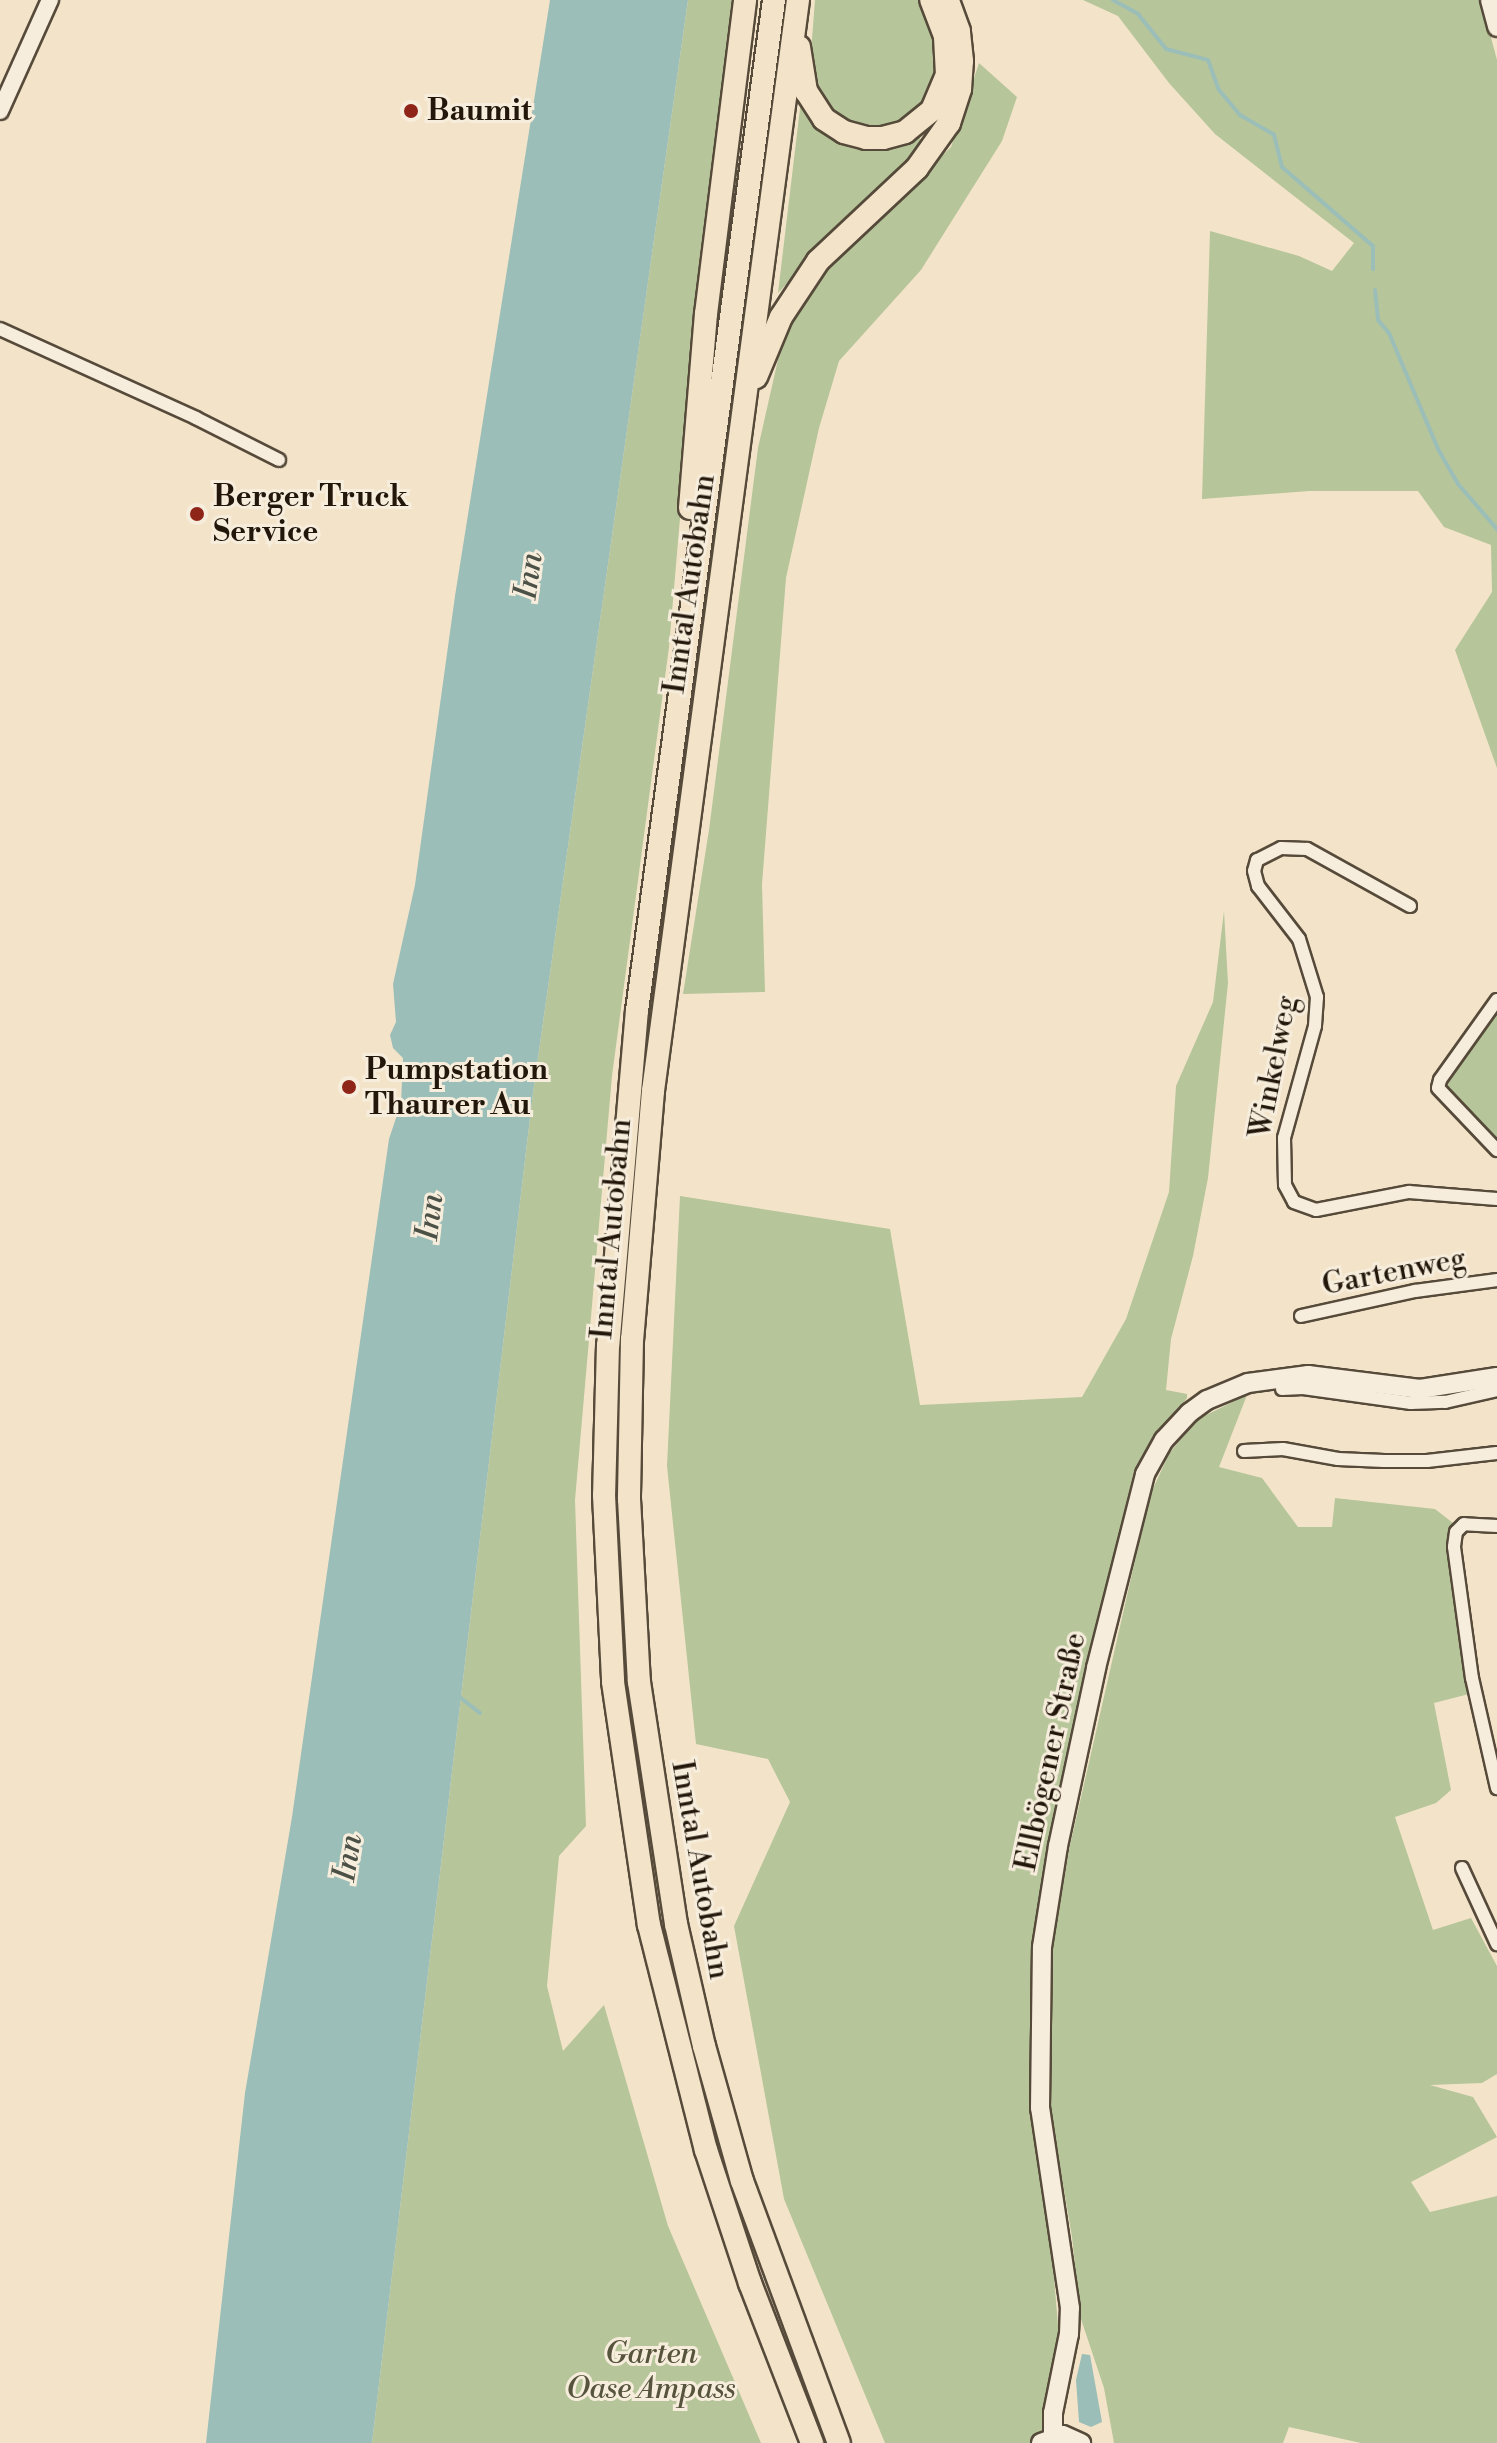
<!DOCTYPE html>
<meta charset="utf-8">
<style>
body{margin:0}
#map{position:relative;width:1497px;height:2443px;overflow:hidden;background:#f3e4c9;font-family:"Libre Bodoni",serif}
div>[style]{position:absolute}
.green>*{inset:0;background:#b6c59a}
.water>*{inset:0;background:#9bbeb8}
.stream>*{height:4px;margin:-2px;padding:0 2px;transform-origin:2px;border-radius:2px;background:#9bbeb8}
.roads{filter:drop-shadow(2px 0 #564a3a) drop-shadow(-2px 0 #564a3a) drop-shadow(0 2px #564a3a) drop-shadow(0 -2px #564a3a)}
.minor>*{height:12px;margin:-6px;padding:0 6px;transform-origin:6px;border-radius:6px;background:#f7eddc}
.tertiary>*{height:16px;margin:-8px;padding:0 8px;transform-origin:8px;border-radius:8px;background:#f7eddc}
.secondary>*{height:18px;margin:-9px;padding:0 9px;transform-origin:9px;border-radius:9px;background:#f7eddc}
.motorway>*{height:22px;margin:-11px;padding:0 11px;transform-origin:11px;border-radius:11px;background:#f3e4c9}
.dots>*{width:22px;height:22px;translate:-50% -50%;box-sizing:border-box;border:4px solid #f7eddc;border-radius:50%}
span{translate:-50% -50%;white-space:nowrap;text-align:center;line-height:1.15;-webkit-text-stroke:6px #f7eddc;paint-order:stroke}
.poi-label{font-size:30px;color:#22170a;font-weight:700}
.left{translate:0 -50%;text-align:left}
.street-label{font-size:30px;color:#22170a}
.park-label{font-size:30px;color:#56543c;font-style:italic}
.water-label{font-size:32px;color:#4c5147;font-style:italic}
</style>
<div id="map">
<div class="green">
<i style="clip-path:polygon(688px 0,753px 0,696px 331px,669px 647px,612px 1076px,575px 1500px,586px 1826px,559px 1856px,547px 1986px,563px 2051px,604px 2005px,668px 2226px,761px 2443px,372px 2443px,533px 1093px)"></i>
<i style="clip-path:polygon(815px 0,920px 0,931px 18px,939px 48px,939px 74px,931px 99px,915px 118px,880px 130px,860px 127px,839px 118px,825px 106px,814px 87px,810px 65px)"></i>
<i style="clip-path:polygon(1083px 0,1481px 0,1497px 60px,1497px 768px,1455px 650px,1492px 592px,1491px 545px,1444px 527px,1418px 491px,1309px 491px,1202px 499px,1210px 231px,1299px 256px,1332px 271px,1354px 243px,1215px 134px,1169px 83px,1118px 16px)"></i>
<i style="clip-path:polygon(979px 63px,1017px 97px,1002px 141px,921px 270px,839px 361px,819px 428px,786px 578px,762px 884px,765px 992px,683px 994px,709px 830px,758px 448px,782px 342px,822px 273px,951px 147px)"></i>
<i style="clip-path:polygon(801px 100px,849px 141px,919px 137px,927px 146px,862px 205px,778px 293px)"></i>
<i style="clip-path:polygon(1224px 911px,1228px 983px,1208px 1178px,1193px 1256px,1171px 1339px,1166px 1390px,1187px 1394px,1187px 1398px,1133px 1475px,1088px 1666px,1058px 1846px,1040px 2108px,1062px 2374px,1053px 2435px,1081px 2443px,885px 2443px,784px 2199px,734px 1926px,790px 1802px,768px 1759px,696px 1744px,667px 1466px,680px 1196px,890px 1229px,920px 1405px,1082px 1397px,1126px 1319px,1169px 1192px,1176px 1086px,1213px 1002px)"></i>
<i style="clip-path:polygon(1497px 998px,1497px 1148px,1440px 1096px,1446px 1065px)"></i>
<i style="clip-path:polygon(1247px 1395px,1219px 1467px,1262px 1478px,1298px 1527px,1332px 1527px,1335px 1498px,1435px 1509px,1453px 1523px,1450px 1563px,1469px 1694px,1434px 1703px,1451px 1790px,1436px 1803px,1395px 1817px,1433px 1930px,1471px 1918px,1497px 1966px,1497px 2074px,1482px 2083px,1430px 2085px,1473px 2097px,1497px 2137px,1411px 2182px,1430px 2212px,1497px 2196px,1497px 2443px,1361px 2443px,1289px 2427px,1283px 2443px,1114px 2443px,1104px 2388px,1081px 2319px,1072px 2237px,1051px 2113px,1052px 1952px,1069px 1850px,1150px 1495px,1169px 1454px,1196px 1420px)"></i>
</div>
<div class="water">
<i style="clip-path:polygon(550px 0,688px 0,533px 1093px,372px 2443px,206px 2443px,245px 2093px,292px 1817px,389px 1139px,401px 1103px,403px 1058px,393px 1048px,390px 1035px,396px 1022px,393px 984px,415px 885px,455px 596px)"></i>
<i style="clip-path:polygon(1082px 2354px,1090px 2355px,1102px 2422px,1091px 2427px,1079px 2422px,1076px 2380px)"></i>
</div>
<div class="stream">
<i style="left:1113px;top:0;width:29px;rotate:29deg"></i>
<i style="left:1138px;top:14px;width:45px;rotate:51.3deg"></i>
<i style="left:1166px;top:49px;width:43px;rotate:14.7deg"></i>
<i style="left:1208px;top:60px;width:32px;rotate:70deg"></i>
<i style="left:1219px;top:90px;width:33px;rotate:50deg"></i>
<i style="left:1240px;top:115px;width:39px;rotate:30deg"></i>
<i style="left:1274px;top:135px;width:33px;rotate:76deg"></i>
<i style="left:1282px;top:167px;width:121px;rotate:41deg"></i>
<i style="left:1373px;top:246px;width:23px;rotate:90deg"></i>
<i style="left:1375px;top:290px;width:30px;rotate:84deg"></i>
<i style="left:1378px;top:320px;width:17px;rotate:50deg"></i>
<i style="left:1389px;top:333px;width:126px;rotate:67.1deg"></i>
<i style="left:1438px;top:449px;width:40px;rotate:60.3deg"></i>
<i style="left:1458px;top:484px;width:60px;rotate:49.1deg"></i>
<i style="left:457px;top:1695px;width:29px;rotate:38deg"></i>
</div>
<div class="roads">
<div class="minor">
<i style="left:0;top:329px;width:215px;rotate:24.4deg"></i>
<i style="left:196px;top:418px;width:93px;rotate:26.8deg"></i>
<i style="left:1410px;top:906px;width:118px;rotate:-151deg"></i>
<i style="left:1307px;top:849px;width:26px;rotate:-178deg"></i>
<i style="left:1281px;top:848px;width:27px;rotate:153deg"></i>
<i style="left:1257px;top:860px;width:11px;rotate:105deg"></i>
<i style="left:1254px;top:871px;width:16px;rotate:75deg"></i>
<i style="left:1258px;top:886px;width:67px;rotate:52.3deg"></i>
<i style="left:1299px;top:939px;width:61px;rotate:72.8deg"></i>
<i style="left:1317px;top:997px;width:29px;rotate:94deg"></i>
<i style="left:1315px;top:1026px;width:116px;rotate:105.5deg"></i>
<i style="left:1284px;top:1138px;width:47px;rotate:88.8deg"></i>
<i style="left:1285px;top:1185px;width:19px;rotate:62deg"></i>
<i style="left:1294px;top:1202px;width:23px;rotate:20deg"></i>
<i style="left:1316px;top:1210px;width:95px;rotate:-11deg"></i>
<i style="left:1409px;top:1192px;width:88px;rotate:4.5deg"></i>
<i style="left:1497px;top:1000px;width:98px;rotate:125.5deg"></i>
<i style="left:1440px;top:1080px;width:8px;rotate:104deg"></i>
<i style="left:1438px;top:1088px;width:86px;rotate:46.4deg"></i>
<i style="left:1301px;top:1316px;width:117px;rotate:-12.4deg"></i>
<i style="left:1415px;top:1291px;width:83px;rotate:-7.6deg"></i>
<i style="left:1282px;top:1389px;width:21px;rotate:-3deg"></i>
<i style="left:1303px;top:1388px;width:109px;rotate:7.9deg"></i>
<i style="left:1411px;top:1403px;width:34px;rotate:-2deg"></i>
<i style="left:1445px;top:1402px;width:53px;rotate:-13deg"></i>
<i style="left:1244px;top:1451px;width:39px;rotate:-3deg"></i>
<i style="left:1283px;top:1449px;width:56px;rotate:10.3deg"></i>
<i style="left:1338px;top:1459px;width:46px;rotate:2.5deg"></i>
<i style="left:1384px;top:1461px;width:43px"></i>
<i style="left:1427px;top:1461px;width:70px;rotate:-6.5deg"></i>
<i style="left:1497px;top:1526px;width:33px;rotate:-177deg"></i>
<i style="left:1464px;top:1524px;width:11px;rotate:135deg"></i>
<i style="left:1456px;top:1532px;width:15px;rotate:98deg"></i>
<i style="left:1454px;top:1547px;width:132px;rotate:82.2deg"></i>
<i style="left:1472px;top:1678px;width:113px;rotate:77.2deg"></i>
<i style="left:1462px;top:1868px;width:84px;rotate:65.3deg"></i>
</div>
<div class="tertiary">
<i style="left:0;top:111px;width:122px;rotate:-65.8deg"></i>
</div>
<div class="secondary">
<i style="left:1490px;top:0;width:28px;rotate:75deg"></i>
<i style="left:1053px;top:2436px;width:23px;rotate:-90deg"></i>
<i style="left:1053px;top:2413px;width:81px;rotate:-78.6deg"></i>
<i style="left:1069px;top:2334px;width:26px;rotate:-88deg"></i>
<i style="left:1070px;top:2308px;width:202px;rotate:-98.5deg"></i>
<i style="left:1040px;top:2108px;width:161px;rotate:-89.3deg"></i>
<i style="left:1042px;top:1947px;width:102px;rotate:-81deg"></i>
<i style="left:1058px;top:1846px;width:182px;rotate:-77.9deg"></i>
<i style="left:1096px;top:1668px;width:200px;rotate:-75.8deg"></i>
<i style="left:1145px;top:1474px;width:39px;rotate:-61deg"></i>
<i style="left:1164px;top:1440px;width:37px;rotate:-47deg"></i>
<i style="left:1189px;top:1413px;width:22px;rotate:-36deg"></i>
<i style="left:1207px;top:1400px;width:44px;rotate:-22.5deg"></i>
<i style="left:1248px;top:1383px;width:61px;rotate:-7.6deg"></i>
<i style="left:1308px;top:1375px;width:113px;rotate:7.1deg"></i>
<i style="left:1420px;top:1389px;width:78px;rotate:-8.9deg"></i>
<i style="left:1041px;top:2443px;width:23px;rotate:-20deg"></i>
<i style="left:1063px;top:2435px;width:20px;rotate:24deg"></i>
</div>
<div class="motorway">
<i style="left:774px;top:0;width:1019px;rotate:97.72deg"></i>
<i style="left:637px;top:1010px;width:336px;rotate:94.9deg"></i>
<i style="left:608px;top:1345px;width:150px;rotate:91.5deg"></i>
<i style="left:604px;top:1495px;width:187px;rotate:87.2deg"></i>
<i style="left:613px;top:1682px;width:246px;rotate:81.6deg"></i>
<i style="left:649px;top:1925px;width:232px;rotate:75.8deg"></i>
<i style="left:706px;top:2150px;width:140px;rotate:71.7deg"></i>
<i style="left:750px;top:2283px;width:172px;rotate:68.8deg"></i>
<i style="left:798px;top:0;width:1101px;rotate:97.57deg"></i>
<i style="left:653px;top:1091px;width:249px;rotate:94.8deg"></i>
<i style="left:632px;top:1339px;width:160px;rotate:91.1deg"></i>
<i style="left:629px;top:1499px;width:183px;rotate:86.9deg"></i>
<i style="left:639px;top:1682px;width:245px;rotate:81.3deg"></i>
<i style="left:676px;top:1924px;width:125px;rotate:77.1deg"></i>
<i style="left:704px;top:2046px;width:140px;rotate:74.3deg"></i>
<i style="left:742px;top:2181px;width:279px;rotate:69.7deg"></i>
<i style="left:799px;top:47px;width:45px;rotate:81deg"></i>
<i style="left:806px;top:91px;width:33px;rotate:57deg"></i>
<i style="left:824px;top:119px;width:24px;rotate:33deg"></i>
<i style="left:844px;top:132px;width:23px;rotate:15deg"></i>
<i style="left:866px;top:138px;width:17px"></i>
<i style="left:883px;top:138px;width:23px;rotate:-15deg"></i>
<i style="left:905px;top:132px;width:35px;rotate:-39deg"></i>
<i style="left:932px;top:110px;width:38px;rotate:-67deg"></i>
<i style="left:947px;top:75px;width:39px;rotate:-93deg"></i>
<i style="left:945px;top:36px;width:39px;rotate:-111deg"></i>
<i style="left:756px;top:377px;width:65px;rotate:-67.4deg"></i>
<i style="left:781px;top:317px;width:67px;rotate:-56.5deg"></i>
<i style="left:818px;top:261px;width:136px;rotate:-43.2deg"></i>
<i style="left:917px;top:168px;width:55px;rotate:-54.6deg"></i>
<i style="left:949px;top:123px;width:36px;rotate:-72deg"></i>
<i style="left:960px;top:89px;width:28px;rotate:-86deg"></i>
<i style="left:962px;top:61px;width:30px;rotate:-96deg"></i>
<i style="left:959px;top:31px;width:33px;rotate:-110deg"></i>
<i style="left:690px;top:508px;width:195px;rotate:-85.3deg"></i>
<i style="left:706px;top:314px;width:316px;rotate:-82.9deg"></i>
</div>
</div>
<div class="dots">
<i style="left:411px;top:111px;background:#8f2418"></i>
<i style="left:197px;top:514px;background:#8f2418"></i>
<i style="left:349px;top:1087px;background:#8f2418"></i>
</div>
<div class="poi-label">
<span class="left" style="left:427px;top:111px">Baumit</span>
<span class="left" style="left:213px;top:514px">Berger Truck<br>Service</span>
<span class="left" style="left:365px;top:1087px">Pumpstation<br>Thaurer Au</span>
</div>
<div class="street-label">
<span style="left:690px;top:584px;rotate:-82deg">Inntal Autobahn</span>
<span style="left:1274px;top:1067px;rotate:-79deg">Winkelweg</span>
<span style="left:612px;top:1229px;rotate:-85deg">Inntal Autobahn</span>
<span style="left:1394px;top:1272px;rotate:-11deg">Gartenweg</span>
<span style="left:1051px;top:1752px;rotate:-78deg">Ellbögener Straße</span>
<span style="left:700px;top:1870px;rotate:80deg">Inntal Autobahn</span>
</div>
<div class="park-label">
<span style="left:651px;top:2371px">Garten<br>Oase Ampass</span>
</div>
<div class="water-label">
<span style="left:529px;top:576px;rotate:-82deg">Inn</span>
<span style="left:430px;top:1217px;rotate:-83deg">Inn</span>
<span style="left:348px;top:1858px;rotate:-81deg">Inn</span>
</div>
</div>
